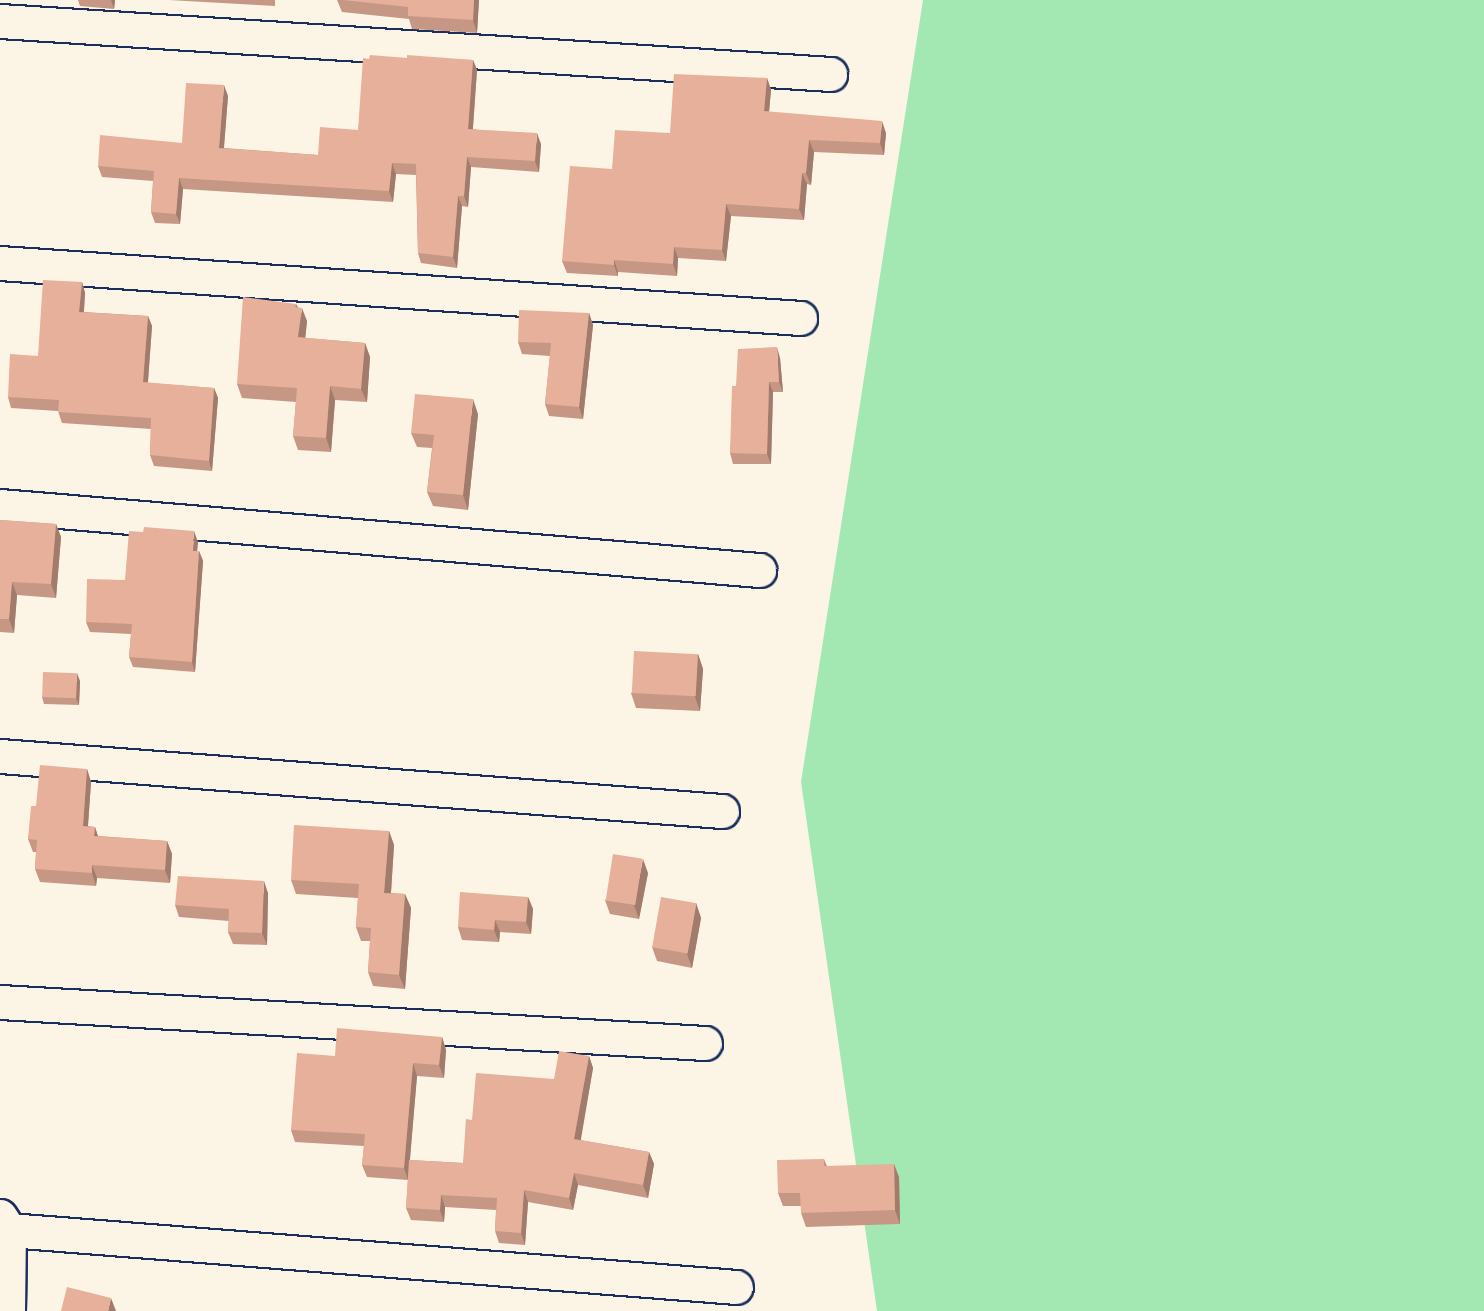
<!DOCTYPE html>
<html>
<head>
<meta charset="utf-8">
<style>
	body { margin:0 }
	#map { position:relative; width:1484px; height:1311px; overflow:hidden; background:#fcf5e5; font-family:Dekko,sans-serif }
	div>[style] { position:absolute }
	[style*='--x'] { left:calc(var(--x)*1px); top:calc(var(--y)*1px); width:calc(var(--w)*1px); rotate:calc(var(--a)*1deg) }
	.green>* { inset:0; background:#a3e8b3 }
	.roads { filter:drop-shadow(2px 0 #1b2f5e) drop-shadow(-2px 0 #1b2f5e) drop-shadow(0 2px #1b2f5e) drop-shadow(0 -2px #1b2f5e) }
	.minor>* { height:33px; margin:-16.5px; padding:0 16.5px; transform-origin:16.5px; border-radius:16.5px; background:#fcf5e5 }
	.wall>* { inset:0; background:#c69784 }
	.shaded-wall>* { inset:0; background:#a17b6c }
	.building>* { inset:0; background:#e6b09a; transform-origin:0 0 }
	span { translate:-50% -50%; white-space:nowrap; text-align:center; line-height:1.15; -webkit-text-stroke:6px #fcf5e5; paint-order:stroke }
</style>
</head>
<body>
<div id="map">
	<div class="green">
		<i style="clip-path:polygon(923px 0,1484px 0,1484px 1311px,877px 1311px,801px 782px)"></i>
	</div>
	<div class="roads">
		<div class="minor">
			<i style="--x:0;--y:21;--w:832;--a:3.65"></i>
			<i style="--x:0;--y:263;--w:802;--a:3.93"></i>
			<i style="--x:0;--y:506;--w:762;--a:4.82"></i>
			<i style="--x:0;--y:756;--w:724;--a:4.36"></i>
			<i style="--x:0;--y:1002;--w:706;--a:3.33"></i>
			<i style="--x:0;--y:1216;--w:17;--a:57"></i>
			<i style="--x:9;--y:1230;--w:81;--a:90.7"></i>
			<i style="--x:9;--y:1230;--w:729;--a:4.48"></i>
		</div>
	</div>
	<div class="wall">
		<i style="clip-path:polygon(78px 0,115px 0,114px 9px,80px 6px)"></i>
		<i style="clip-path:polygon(169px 0,275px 0,275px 6px)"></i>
		<i style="clip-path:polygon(337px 0,479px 0,477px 33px,412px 29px,409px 19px,342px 12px)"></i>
		<i style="clip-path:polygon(407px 58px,473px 60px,477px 70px,473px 129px,541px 144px,539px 172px,471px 167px,468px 207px,462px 206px,457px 268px,421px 263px,418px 253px,416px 175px,396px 174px,393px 202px,183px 189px,180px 224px,155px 223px,151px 212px,153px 181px,102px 177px,98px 166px,182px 143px,228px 96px,224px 148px,318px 155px,358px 130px,369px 59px)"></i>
		<i style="clip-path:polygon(767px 78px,771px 90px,769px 112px,886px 133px,884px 155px,814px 152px,811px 185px,807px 184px,804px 220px,731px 216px,726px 261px,678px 258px,677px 276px,618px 272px,618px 276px,567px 273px,562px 261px,612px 169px,670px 133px)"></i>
		<i style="clip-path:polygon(82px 282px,85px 293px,84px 312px,148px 316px,152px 326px,148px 383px,214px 388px,218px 398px,212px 471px,154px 466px,150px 455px,151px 429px,62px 423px,58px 411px,11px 408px,8px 397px,38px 356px)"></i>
		<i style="clip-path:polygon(296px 304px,307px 321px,305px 338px,365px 343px,370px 357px,367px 402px,335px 400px,331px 452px,298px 450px,293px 436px,296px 402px,242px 398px,237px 384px)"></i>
		<i style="clip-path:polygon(589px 313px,593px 325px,583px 419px,549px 416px,545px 404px,550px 356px,522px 354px,518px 342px)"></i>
		<i style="clip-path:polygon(780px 358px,783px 392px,773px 392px,771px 464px,733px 464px,730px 453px,736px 386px)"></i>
		<i style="clip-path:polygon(478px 414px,468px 510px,433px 506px,427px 492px,432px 448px,417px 447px,411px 433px)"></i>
		<i style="clip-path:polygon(0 520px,56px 524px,61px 537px,56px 598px,17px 595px,14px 633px,0 632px)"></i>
		<i style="clip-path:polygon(198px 542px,197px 551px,199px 551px,203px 561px,195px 672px,133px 667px,129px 657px,131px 634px,90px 632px,86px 622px,125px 580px)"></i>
		<i style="clip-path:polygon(698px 654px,703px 669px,700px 711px,636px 708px,631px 693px)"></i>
		<i style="clip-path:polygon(80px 681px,79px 705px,44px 704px,42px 697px)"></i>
		<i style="clip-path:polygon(87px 769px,91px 782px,88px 826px,95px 827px,98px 836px,167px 841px,172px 854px,170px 883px,97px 878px,96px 886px,40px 882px,35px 869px,36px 852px,33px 852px,28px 839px,36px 806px)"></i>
		<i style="clip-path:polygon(389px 831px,394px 845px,391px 893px,405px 894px,411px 908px,405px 989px,373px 986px,368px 972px,370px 941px,361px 941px,356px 927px,358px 898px,296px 894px,291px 880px)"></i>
		<i style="clip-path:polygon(648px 873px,639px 919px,610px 914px,605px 900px)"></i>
		<i style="clip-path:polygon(268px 893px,267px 945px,233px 944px,228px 932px,229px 921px,179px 917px,175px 905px)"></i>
		<i style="clip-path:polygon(528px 897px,533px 909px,531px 934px,500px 932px,499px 942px,462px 940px,458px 927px)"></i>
		<i style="clip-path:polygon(696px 903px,701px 918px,692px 968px,657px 961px,652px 947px)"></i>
		<i style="clip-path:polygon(442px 1037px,446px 1050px,444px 1078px,417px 1076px,410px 1160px,463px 1163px,472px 1120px,554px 1079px,589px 1056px,593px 1068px,580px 1140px,649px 1152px,654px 1164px,648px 1198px,578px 1185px,573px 1210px,528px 1202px,525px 1245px,499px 1243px,495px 1231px,496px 1210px,445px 1207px,444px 1222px,411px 1220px,406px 1208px,408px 1180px,367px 1177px,362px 1165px,364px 1146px,295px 1142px,291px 1130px,335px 1056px)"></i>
		<i style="clip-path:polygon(824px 1159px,827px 1166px,899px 1177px,900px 1224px,806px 1227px,801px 1213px,801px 1206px,783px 1206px,778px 1193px)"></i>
	</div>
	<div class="shaded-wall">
		<i style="clip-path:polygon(111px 0,115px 0,114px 9px)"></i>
		<i style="clip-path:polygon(474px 0,479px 0,477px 33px,473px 20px)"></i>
		<i style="clip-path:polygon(473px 60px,477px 70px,472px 139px,468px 129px)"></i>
		<i style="clip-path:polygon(767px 78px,771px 90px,768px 123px,764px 111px)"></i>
		<i style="clip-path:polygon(224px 85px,228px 96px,223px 158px,219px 148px)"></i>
		<i style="clip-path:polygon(882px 121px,886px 133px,884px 155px,880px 143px)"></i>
		<i style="clip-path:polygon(537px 133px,541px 144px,539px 172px,535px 161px)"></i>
		<i style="clip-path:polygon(809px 140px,814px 152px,811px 185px,806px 173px)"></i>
		<i style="clip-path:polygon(467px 157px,471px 167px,468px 207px,464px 196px)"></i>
		<i style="clip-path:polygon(392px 163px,396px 174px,393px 202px,389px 191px)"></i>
		<i style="clip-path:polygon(802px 173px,807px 184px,804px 220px,799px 209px)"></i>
		<i style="clip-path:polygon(179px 178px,183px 189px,180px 224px,176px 214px)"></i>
		<i style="clip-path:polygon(458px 196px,462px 206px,457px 268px,453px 257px)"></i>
		<i style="clip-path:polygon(726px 204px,731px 216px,726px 261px,722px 250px)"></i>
		<i style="clip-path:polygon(674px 247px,678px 258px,677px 276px,673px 264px)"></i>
		<i style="clip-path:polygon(614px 260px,618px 272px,618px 276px,614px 265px)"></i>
		<i style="clip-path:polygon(82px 282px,85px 293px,83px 322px,79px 312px)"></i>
		<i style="clip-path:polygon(296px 304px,301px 318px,302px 308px,307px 321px,304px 351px,298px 337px)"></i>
		<i style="clip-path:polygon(589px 313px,593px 325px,583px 419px,579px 407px)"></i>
		<i style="clip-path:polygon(148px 316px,152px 326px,147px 393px,143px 382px)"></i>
		<i style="clip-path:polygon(365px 343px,370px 357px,367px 402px,361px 389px)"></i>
		<i style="clip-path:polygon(777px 347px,780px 358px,783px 392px,779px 382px)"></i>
		<i style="clip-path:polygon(769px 382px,773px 392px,771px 464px,767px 454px)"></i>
		<i style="clip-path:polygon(330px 386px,335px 400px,331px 452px,326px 438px)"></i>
		<i style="clip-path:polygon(214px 388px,218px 398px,212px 471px,209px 461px)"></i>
		<i style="clip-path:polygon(473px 399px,478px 414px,468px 510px,463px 495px)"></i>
		<i style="clip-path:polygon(56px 524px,61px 537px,56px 598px,51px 584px)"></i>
		<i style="clip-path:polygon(194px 531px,198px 542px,196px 561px,193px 551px)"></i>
		<i style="clip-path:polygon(199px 551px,203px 561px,195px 672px,192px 662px)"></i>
		<i style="clip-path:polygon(12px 582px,17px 595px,14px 633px,9px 619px)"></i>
		<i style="clip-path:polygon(698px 654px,703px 669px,700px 711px,695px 697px)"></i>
		<i style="clip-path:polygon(77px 673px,80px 681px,79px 705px,76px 698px)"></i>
		<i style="clip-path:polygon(87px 769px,91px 782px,87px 839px,83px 826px)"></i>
		<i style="clip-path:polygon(95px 827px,99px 840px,94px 836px)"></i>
		<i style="clip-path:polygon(389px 831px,394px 845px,390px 907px,384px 893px)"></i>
		<i style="clip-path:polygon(167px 841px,172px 854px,170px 883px,165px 870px)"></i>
		<i style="clip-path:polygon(643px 859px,648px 873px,639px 919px,634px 905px)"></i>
		<i style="clip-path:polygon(92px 865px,97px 878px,96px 886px,92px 873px)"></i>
		<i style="clip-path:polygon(264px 881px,268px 893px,267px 945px,262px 933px)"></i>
		<i style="clip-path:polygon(405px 894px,411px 908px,405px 989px,399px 975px)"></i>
		<i style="clip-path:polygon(528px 897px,533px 909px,531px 934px,526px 922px)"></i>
		<i style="clip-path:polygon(696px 903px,701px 918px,692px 968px,687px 954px)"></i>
		<i style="clip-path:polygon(495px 920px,500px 932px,499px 942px,494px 930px)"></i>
		<i style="clip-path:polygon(442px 1037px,446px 1050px,444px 1078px,439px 1065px)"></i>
		<i style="clip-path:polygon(589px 1056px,593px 1068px,579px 1151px,574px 1139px)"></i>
		<i style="clip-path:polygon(413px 1063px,417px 1076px,408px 1180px,404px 1168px)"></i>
		<i style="clip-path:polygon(649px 1152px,654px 1164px,648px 1198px,643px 1185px)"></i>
		<i style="clip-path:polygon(894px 1164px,899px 1177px,900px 1224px,895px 1210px)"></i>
		<i style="clip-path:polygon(574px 1173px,578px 1185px,573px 1210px,569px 1198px)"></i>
		<i style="clip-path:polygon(524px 1190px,528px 1202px,525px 1245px,521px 1233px)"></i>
		<i style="clip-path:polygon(441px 1195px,445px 1207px,444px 1222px,440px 1210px)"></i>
		<i style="clip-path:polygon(111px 1298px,116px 1311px,108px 1311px)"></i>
	</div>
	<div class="building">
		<i style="clip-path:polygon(343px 0,474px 0,473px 20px,408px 16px,408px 7px)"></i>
		<i style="clip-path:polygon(370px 55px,407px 58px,407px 55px,473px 60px,468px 129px,537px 133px,535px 161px,467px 157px,464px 196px,458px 196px,453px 257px,418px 253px,416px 164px,392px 163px,389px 191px,179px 178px,176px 214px,151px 212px,154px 171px,98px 166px,100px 135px,182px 143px,186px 83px,224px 85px,219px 148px,318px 155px,320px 127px,358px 130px,363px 58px,369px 59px)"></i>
		<i style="clip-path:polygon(674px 74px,767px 78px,764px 111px,882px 121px,880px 143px,809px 140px,806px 173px,802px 173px,799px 209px,726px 204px,722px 250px,674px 247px,673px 264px,614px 260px,614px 265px,562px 261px,570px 166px,612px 169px,615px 130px,670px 133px)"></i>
		<i style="clip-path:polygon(43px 280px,82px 282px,79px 312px,148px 316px,143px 382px,214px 388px,209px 461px,150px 455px,151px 418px,58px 412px,59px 400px,8px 397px,10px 354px,38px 356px)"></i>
		<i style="clip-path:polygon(243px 297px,296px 304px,295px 307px,302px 308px,298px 337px,365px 343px,361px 389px,330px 386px,326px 438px,293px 436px,297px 388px,237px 384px)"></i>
		<i style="clip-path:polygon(519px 310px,589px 313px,579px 407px,545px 404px,551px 343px,518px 342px)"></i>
		<i style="clip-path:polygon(777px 347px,779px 382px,769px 382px,767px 454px,730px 453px,732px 386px,736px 386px,738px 349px)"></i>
		<i style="clip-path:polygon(415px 394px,473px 399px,463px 495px,427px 492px,434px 435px,411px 433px)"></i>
		<i style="clip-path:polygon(0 520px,56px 524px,51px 584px,12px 582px,9px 619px,0 619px)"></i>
		<i style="clip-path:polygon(144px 527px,194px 531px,193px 551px,199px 551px,192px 662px,129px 657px,132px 624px,86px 622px,87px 579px,125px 580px,129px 531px,143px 532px)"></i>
		<i style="left:634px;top:651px;width:64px;height:42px;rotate:3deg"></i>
		<i style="left:43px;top:672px;width:34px;height:25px;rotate:2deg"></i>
		<i style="clip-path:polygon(40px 765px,87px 769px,83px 826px,95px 827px,94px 836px,167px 841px,165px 870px,92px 865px,92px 873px,35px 869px,37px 840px,28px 839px,31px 806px,36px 806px)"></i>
		<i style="clip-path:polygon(294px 825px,389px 831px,384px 893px,405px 894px,399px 975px,368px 972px,371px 928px,356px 927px,359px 884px,291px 880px)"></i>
		<i style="left:613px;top:854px;width:30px;height:47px;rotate:9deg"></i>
		<i style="clip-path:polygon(178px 876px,264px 881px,262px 933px,228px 932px,229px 909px,175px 905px)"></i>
		<i style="clip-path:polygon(460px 892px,528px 897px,526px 922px,495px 920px,494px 930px,458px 927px)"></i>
		<i style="left:661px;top:897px;width:36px;height:51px;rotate:10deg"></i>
		<i style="clip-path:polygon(337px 1028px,442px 1037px,439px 1065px,413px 1063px,404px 1168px,362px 1165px,365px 1134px,291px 1130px,297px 1053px,335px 1056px)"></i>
		<i style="clip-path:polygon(559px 1051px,589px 1056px,574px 1139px,649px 1152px,643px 1185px,574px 1173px,569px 1198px,524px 1190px,521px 1233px,495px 1231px,497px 1198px,441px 1195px,440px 1210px,406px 1208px,409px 1160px,463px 1163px,466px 1119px,472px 1120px,476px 1073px,554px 1079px)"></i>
		<i style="clip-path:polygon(824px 1159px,824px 1166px,894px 1164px,895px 1210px,801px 1213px,800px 1193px,778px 1193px,777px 1160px)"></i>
		<i style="clip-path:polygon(67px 1287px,111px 1298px,108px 1311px,61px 1311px)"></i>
	</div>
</div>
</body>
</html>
